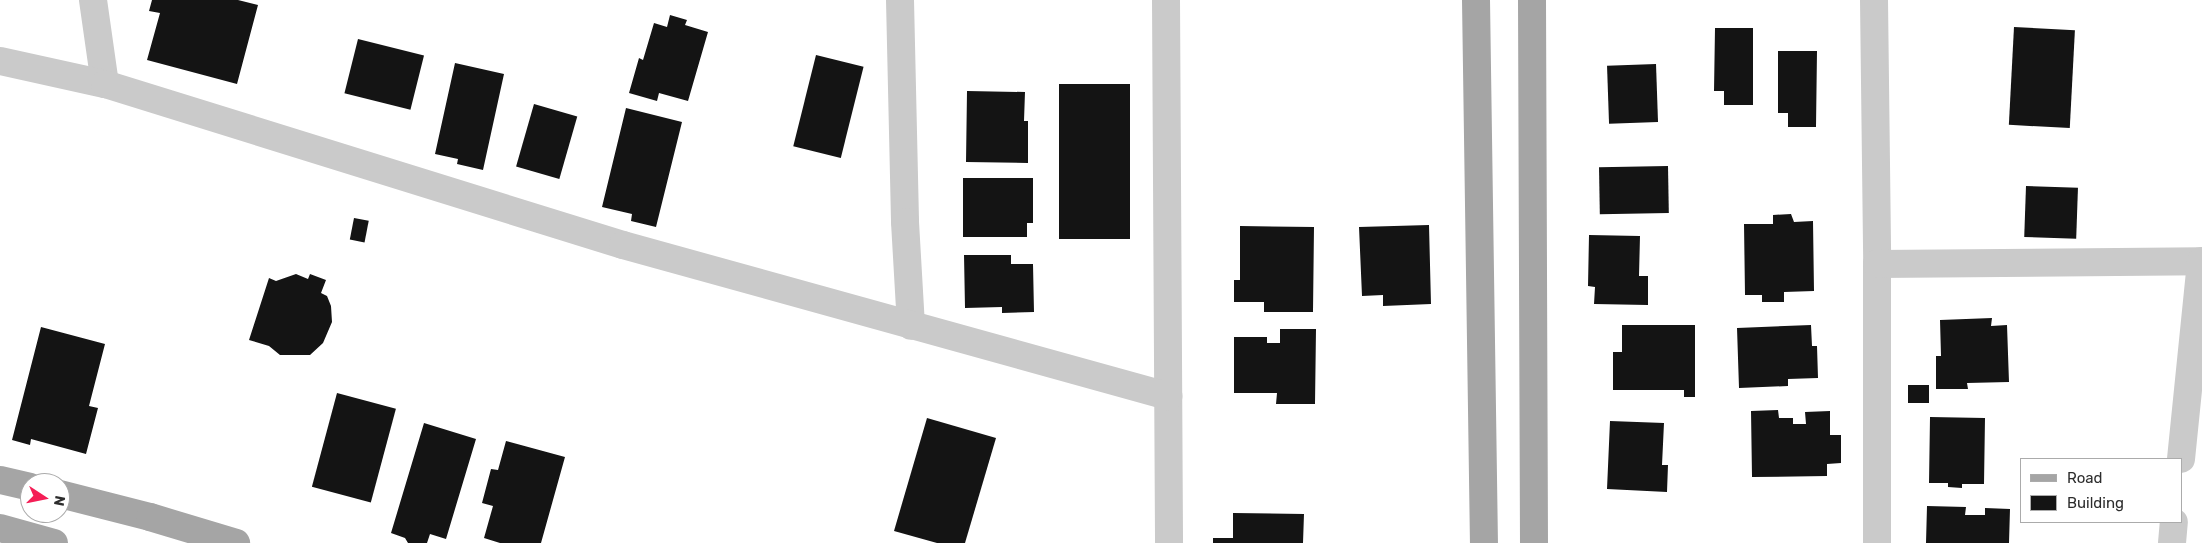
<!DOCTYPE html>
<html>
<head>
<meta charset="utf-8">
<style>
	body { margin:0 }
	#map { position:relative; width:2202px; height:543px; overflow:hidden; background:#fff; font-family:Rubik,sans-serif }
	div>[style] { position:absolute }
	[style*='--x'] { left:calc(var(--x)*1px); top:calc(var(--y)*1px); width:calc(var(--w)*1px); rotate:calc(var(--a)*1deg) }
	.building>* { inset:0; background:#141414; transform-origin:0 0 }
	.minor>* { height:28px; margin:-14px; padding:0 14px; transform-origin:14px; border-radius:14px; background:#cacaca }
	.major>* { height:28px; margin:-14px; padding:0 14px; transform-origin:14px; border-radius:14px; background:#a5a5a5 }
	span { translate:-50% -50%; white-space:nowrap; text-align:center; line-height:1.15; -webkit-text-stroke:5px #fff; paint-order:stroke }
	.legend { position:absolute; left:2020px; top:458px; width:162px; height:65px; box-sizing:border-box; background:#fff; border:1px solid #ababab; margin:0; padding:6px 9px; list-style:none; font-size:15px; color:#2d2d2d }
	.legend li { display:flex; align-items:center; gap:10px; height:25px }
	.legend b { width:25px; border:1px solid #ababab }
	.north { position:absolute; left:20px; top:473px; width:50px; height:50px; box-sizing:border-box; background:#fff; border:1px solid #ababab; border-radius:50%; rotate:101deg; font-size:14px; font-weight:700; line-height:20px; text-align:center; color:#2d2d2d }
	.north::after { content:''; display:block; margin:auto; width:18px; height:22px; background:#f41e56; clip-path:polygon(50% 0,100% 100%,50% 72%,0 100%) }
</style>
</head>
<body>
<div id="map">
	<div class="building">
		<i style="clip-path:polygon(152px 0,238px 0,258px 5px,237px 84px,147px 60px,160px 13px,149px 11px)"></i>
		<i style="clip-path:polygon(670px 15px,687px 20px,685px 25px,708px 32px,688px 101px,659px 93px,657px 101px,629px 93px,639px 58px,643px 60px,654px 23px,667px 27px)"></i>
		<i style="left:2014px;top:27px;width:61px;height:98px;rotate:3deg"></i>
		<i style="clip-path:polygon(1715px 28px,1753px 28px,1753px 105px,1724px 105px,1724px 91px,1714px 91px)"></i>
		<i style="left:358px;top:39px;width:68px;height:56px;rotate:14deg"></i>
		<i style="clip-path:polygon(1778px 51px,1817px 51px,1816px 127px,1788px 127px,1788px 113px,1778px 113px)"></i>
		<i style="left:816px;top:55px;width:49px;height:94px;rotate:14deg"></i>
		<i style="clip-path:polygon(455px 63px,504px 74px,483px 170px,457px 164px,458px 159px,435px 154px)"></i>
		<i style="left:1656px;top:64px;width:58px;height:49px;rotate:88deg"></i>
		<i style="left:1130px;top:84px;width:155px;height:71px;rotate:90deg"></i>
		<i style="clip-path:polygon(967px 91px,1025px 92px,1024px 121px,1028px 121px,1028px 163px,966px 162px)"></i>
		<i style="left:534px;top:104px;width:45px;height:65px;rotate:16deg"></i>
		<i style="clip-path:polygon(626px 108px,682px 122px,656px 227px,631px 221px,632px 214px,602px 207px)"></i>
		<i style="left:1668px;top:166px;width:47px;height:69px;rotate:89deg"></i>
		<i style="clip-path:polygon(963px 178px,1033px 178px,1033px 223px,1027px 223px,1027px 237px,963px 237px)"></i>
		<i style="left:2026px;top:186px;width:52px;height:51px;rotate:2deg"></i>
		<i style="clip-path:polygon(1791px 214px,1794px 222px,1813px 221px,1814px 291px,1784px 292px,1784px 302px,1762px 302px,1762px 295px,1745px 295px,1744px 224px,1773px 224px,1773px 215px)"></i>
		<i style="left:354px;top:218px;width:15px;height:22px;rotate:11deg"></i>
		<i style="clip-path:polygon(1429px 225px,1431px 304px,1383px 306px,1383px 295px,1362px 296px,1359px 227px)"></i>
		<i style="clip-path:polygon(1240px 226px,1314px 227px,1313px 312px,1264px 312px,1264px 302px,1234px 302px,1234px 280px,1240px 280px)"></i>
		<i style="clip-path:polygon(1589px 235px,1640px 236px,1639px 276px,1648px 276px,1648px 305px,1594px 304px,1595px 287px,1588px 286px)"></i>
		<i style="clip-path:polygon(964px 255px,1011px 255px,1011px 264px,1033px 264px,1034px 312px,1002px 313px,1002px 307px,965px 308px)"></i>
		<i style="clip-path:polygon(296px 274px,308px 279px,310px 274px,326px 280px,321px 293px,327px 296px,331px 306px,332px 322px,323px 343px,310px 355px,280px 355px,269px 346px,249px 340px,269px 278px,276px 281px)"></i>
		<i style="clip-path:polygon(1992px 318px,1991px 326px,2007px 325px,2009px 382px,1967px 383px,1968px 389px,1936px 389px,1936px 356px,1941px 356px,1940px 320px)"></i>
		<i style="clip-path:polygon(1622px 325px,1695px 325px,1695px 397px,1684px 397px,1684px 390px,1613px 390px,1613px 352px,1622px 352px)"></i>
		<i style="clip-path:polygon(1811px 325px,1812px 346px,1817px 346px,1818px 378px,1788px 379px,1788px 386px,1739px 388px,1737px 328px)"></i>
		<i style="clip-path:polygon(41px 327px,105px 344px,89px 406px,98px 408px,86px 454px,31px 439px,30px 445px,12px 440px)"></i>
		<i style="clip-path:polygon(1280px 329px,1316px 329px,1315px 404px,1276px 404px,1277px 393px,1234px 393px,1234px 337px,1267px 337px,1267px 343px,1280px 343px)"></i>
		<i style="left:1908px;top:385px;width:21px;height:18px"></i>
		<i style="left:337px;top:393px;width:61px;height:97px;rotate:15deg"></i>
		<i style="clip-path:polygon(1778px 410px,1779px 418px,1793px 418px,1793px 424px,1806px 424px,1805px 412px,1830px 411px,1830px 435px,1841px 435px,1841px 463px,1827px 464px,1827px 476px,1752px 477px,1751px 411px)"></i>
		<i style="clip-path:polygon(1930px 417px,1985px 418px,1984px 484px,1962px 484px,1962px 488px,1948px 487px,1948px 483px,1929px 483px)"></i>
		<i style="clip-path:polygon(927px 418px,996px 438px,965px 543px,937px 543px,894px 531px)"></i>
		<i style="clip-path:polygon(1610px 421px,1664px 423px,1662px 465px,1668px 465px,1667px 492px,1607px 489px)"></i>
		<i style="clip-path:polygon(424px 423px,476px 439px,446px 539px,430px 534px,427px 543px,408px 543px,405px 538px,391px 533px)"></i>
		<i style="clip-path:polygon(506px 441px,565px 457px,541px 543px,500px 543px,484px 538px,493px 506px,482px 503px,491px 469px,498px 470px)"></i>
		<i style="clip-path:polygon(1927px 506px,1966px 507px,1965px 515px,1985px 515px,1985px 508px,2010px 509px,2009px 543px,1926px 543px)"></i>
		<i style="clip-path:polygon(1233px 513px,1304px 514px,1303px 543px,1213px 543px,1213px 538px,1233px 538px)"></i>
	</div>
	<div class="minor">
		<i style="--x:93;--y:0;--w:85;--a:81.9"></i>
		<i style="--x:900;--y:0;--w:222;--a:88.7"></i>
		<i style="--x:905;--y:222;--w:104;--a:86.7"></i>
		<i style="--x:1166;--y:0;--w:543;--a:89.68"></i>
		<i style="--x:1874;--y:0;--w:264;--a:89.3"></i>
		<i style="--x:1877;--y:264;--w:279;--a:90"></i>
		<i style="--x:0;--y:61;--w:107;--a:12.4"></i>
		<i style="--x:105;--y:84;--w:542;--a:17.27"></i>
		<i style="--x:623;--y:245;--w:566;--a:15.49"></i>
		<i style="--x:1877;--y:264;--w:325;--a:-0.5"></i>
		<i style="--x:2181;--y:459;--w:199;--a:-84.2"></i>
		<i style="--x:2172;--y:543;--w:21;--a:-85"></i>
	</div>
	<div class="major">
		<i style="--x:1476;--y:0;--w:543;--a:89.16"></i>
		<i style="--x:1532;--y:0;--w:543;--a:89.79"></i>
		<i style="--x:0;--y:480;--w:31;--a:13"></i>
		<i style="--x:60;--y:494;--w:93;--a:14.3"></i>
		<i style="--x:150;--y:517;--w:90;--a:16.8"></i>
		<i style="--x:0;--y:528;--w:56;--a:15.5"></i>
	</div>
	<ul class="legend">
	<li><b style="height:6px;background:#a5a5a5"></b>Road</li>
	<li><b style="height:14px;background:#141414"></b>Building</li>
	</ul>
	<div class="north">N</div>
</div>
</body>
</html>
